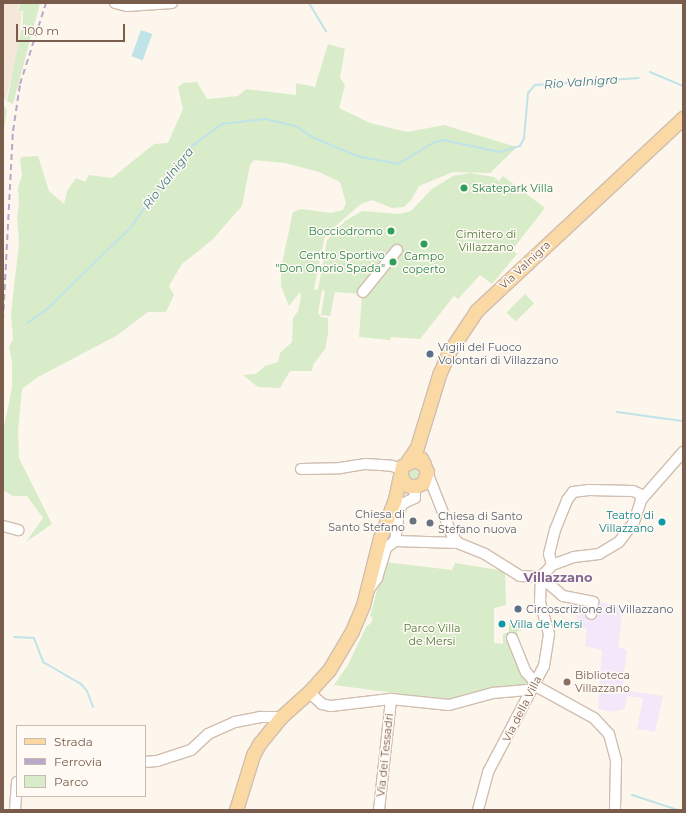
<!DOCTYPE html>
<html>
<head>
<meta charset="utf-8">
<style>
	body { margin:0 }
	#map { position:relative; width:686px; height:813px; overflow:hidden; background:#fdf6ec; font-family:Montserrat,sans-serif }
	div>[style] { position:absolute }
	[style*='--x'] { left:calc(var(--x)*1px); top:calc(var(--y)*1px); width:calc(var(--w)*1px); rotate:calc(var(--a)*1deg) }
	.residential>* { inset:0; background:#f5e8da }
	.education>* { inset:0; background:#f3e8fa }
	.green>* { inset:0; background:#d8ecc9; transform-origin:0 0 }
	.water>* { inset:0; background:#bfe3e8; transform-origin:0 0 }
	.stream>* { height:2px; margin:-1px; padding:0 1px; transform-origin:1px; border-radius:1px; background:#bfe3e8 }
	.roads { filter:drop-shadow(1px 0 #d1beb0) drop-shadow(-1px 0 #d1beb0) drop-shadow(0 1px #d1beb0) drop-shadow(0 -1px #d1beb0) }
	.minor>* { height:10px; margin:-5px; padding:0 5px; transform-origin:5px; border-radius:5px; background:#fff }
	.major>* { height:13px; margin:-6.5px; padding:0 6.5px; transform-origin:6.5px; border-radius:6.5px; background:#fbd9a5 }
	.rail>* { height:2px; margin-top:-1px; transform-origin:0; background:repeating-linear-gradient(90deg,#b9a8c9 0 6px,transparent 0 10px) }
	.dots>* { width:11px; height:11px; translate:-50% -50%; box-sizing:border-box; border:2px solid #fffaf3; border-radius:50% }
	span { translate:-50% -50%; white-space:nowrap; text-align:center; line-height:1.15; -webkit-text-stroke:3px #fffaf3; paint-order:stroke }
	.leisure-label { font-size:11px; color:#27864d }
	.left { translate:0 -50%; text-align:left }
	.right { translate:-100% -50%; text-align:right }
	.park-label { font-size:11px; color:#537a41 }
	.street-label { font-size:11px; color:#7a5c4d }
	.service-label { font-size:11px; color:#4e5e75 }
	.worship-label { font-size:11px; color:#5b616d }
	.culture-label { font-size:11px; color:#0d838f }
	.education-label { font-size:11px; color:#785e54 }
	.water-label { font-size:12px; color:#437c86; font-style:italic }
	.quarter-label { font-size:13px; color:#846695; font-weight:700 }
	.frame { position:absolute; inset:0; border:4px solid #7a5c4d; pointer-events:none }
	.legend { position:absolute; left:16px; top:725px; width:130px; height:72px; box-sizing:border-box; background:#fffaf3; border:1px solid #cabbb1; margin:0; padding:5px 7px; list-style:none; font-size:12px; color:#7a5c4d }
	.legend li { display:flex; align-items:center; gap:8px; height:20px }
	.legend b { width:20px; border:1px solid #cabbb1 }
	.scale { position:absolute; left:16px; top:24px; width:109px; height:18px; box-sizing:border-box; border:2px solid #7a5c4d; border-top:0; padding-left:5px; font-size:12px; line-height:14px; white-space:nowrap; color:#7a5c4d; -webkit-text-stroke:3px #fffaf3; paint-order:stroke }
</style>
</head>
<body>
<div id="map">
	<div class="residential">
		<i style="clip-path:polygon(3px 3px,20px 3px,17px 11px,22px 12px,17px 55px,6px 100px,3px 100px)"></i>
	</div>
	<div class="education">
		<i style="clip-path:polygon(579px 598px,623px 607px,618px 647px,627px 650px,622px 690px,663px 696px,655px 732px,637px 729px,643px 698px,627px 696px,625px 709px,611px 712px,598px 709px,602px 650px,585px 646px,587px 629px,576px 626px)"></i>
	</div>
	<div class="green">
		<i style="clip-path:polygon(21px 3px,40px 3px,13px 104px,7px 101px,23px 20px,23px 11px,18px 11px)"></i>
		<i style="clip-path:polygon(328px 44px,345px 49px,340px 78px,345px 85px,339px 108px,370px 123px,407px 132px,444px 125px,517px 147px,490px 173px,453px 172px,419px 186px,411px 200px,404px 207px,392px 208px,372px 200px,361px 204px,325px 235px,314px 289px,318px 290px,327px 240px,345px 221px,362px 211px,399px 214px,411px 211px,432px 189px,453px 176px,470px 173px,494px 177px,499px 181px,503px 176px,545px 208px,512px 250px,517px 254px,492px 284px,480px 275px,458px 299px,454px 296px,420px 339px,391px 337px,390px 340px,359px 337px,362px 294px,335px 292px,330px 316px,321px 315px,325px 291px,322px 290px,318px 313px,321px 317px,328px 318px,328px 334px,325px 349px,313px 365px,312px 371px,290px 371px,280px 388px,258px 387px,243px 375px,256px 374px,265px 366px,278px 362px,280px 353px,292px 342px,293px 318px,298px 311px,301px 297px,300px 292px,289px 306px,281px 286px,281px 268px,293px 212px,301px 209px,331px 213px,343px 210px,346px 203px,340px 182px,319px 172px,285px 163px,254px 160px,250px 165px,242px 206px,212px 240px,182px 264px,169px 286px,174px 295px,166px 312px,148px 312px,116px 336px,38px 377px,22px 389px,18px 432px,19px 458px,52px 524px,26px 542px,43px 518px,27px 496px,13px 496px,3px 490px,3px 432px,12px 388px,12px 362px,9px 347px,13px 339px,11px 314px,19px 243px,17px 216px,19px 205px,18px 188px,22px 175px,20px 159px,22px 157px,38px 156px,49px 191px,64px 204px,67px 191px,76px 178px,85px 182px,89px 175px,112px 178px,154px 144px,168px 143px,183px 109px,178px 87px,183px 83px,197px 82px,207px 99px,238px 96px,246px 89px,296px 95px,296px 83px,315px 87px)"></i>
		<i style="clip-path:polygon(3px 105px,7px 110px,4px 128px,3px 176px)"></i>
		<i style="left:525px;top:294px;width:13px;height:26px;rotate:45deg"></i>
		<i style="clip-path:polygon(410px 465px,421px 468px,419px 480px,408px 479px,406px 470px)"></i>
		<i style="clip-path:polygon(385px 562px,452px 570px,455px 563px,505px 571px,506px 605px,494px 608px,494px 643px,503px 644px,503px 634px,509px 632px,509px 623px,520px 623px,521px 631px,517px 631px,528px 682px,527px 685px,469px 698px,441px 699px,334px 685px,348px 665px,366px 627px,371px 623px,373px 618px,370px 616px)"></i>
	</div>
	<div class="water">
		<i style="left:141px;top:30px;width:12px;height:28px;rotate:20deg"></i>
	</div>
	<div class="stream">
		<i style="--x:309;--y:3;--w:33;--a:59"></i>
		<i style="--x:650;--y:72;--w:36;--a:23"></i>
		<i style="--x:27;--y:323;--w:23;--a:-34"></i>
		<i style="--x:46;--y:310;--w:117;--a:-44.3"></i>
		<i style="--x:130;--y:228;--w:98;--a:-53.7"></i>
		<i style="--x:188;--y:149;--w:42;--a:-36.3"></i>
		<i style="--x:222;--y:124;--w:43;--a:-6.6"></i>
		<i style="--x:265;--y:119;--w:32;--a:13"></i>
		<i style="--x:296;--y:126;--w:22;--a:34"></i>
		<i style="--x:314;--y:138;--w:50;--a:22.4"></i>
		<i style="--x:360;--y:157;--w:39;--a:10"></i>
		<i style="--x:398;--y:164;--w:41;--a:-31"></i>
		<i style="--x:433;--y:143;--w:10;--a:-17"></i>
		<i style="--x:443;--y:140;--w:58;--a:11.9"></i>
		<i style="--x:500;--y:152;--w:21;--a:-17"></i>
		<i style="--x:520;--y:146;--w:9;--a:-63"></i>
		<i style="--x:524;--y:138;--w:45;--a:-84.9"></i>
		<i style="--x:528;--y:93;--w:11;--a:-49"></i>
		<i style="--x:535;--y:85;--w:104;--a:-3.9"></i>
		<i style="--x:617;--y:412;--w:66;--a:7.9"></i>
		<i style="--x:14;--y:637;--w:20;--a:3"></i>
		<i style="--x:34;--y:638;--w:26;--a:69"></i>
		<i style="--x:43;--y:662;--w:44;--a:30.1"></i>
		<i style="--x:81;--y:684;--w:9;--a:49"></i>
		<i style="--x:87;--y:691;--w:17;--a:69"></i>
		<i style="--x:248;--y:715;--w:13;--a:-18"></i>
		<i style="--x:632;--y:795;--w:48;--a:18.1"></i>
	</div>
	<div class="roads">
		<div class="minor">
			<i style="--x:115;--y:3;--w:12;--a:14"></i>
			<i style="--x:127;--y:6;--w:45;--a:-3.8"></i>
			<i style="--x:363;--y:292;--w:54;--a:-51"></i>
			<i style="--x:301;--y:469;--w:39;--a:-1"></i>
			<i style="--x:340;--y:468;--w:26;--a:-9"></i>
			<i style="--x:366;--y:464;--w:26;--a:4"></i>
			<i style="--x:392;--y:466;--w:9;--a:18"></i>
			<i style="--x:427;--y:472;--w:68;--a:68.4"></i>
			<i style="--x:452;--y:535;--w:10;--a:53"></i>
			<i style="--x:458;--y:543;--w:29;--a:22"></i>
			<i style="--x:485;--y:554;--w:41;--a:32.2"></i>
			<i style="--x:520;--y:576;--w:21;--a:3"></i>
			<i style="--x:3;--y:526;--w:16;--a:15"></i>
			<i style="--x:395;--y:541;--w:29;--a:-82"></i>
			<i style="--x:399;--y:512;--w:9;--a:-69"></i>
			<i style="--x:402;--y:504;--w:14;--a:-25"></i>
			<i style="--x:415;--y:498;--w:12;--a:-95"></i>
			<i style="--x:552;--y:565;--w:11;--a:-105"></i>
			<i style="--x:549;--y:554;--w:25;--a:-76"></i>
			<i style="--x:555;--y:530;--w:32;--a:-68"></i>
			<i style="--x:567;--y:500;--w:10;--a:-53"></i>
			<i style="--x:573;--y:492;--w:16;--a:-7"></i>
			<i style="--x:589;--y:490;--w:44;--a:1.3"></i>
			<i style="--x:633;--y:491;--w:12;--a:24"></i>
			<i style="--x:541;--y:577;--w:29;--a:41"></i>
			<i style="--x:563;--y:596;--w:31;--a:11"></i>
			<i style="--x:593;--y:602;--w:12;--a:99"></i>
			<i style="--x:368;--y:591;--w:16;--a:-55"></i>
			<i style="--x:377;--y:578;--w:31;--a:-73"></i>
			<i style="--x:386;--y:548;--w:11;--a:-38"></i>
			<i style="--x:395;--y:541;--w:63;--a:1.8"></i>
			<i style="--x:512;--y:638;--w:37;--a:68"></i>
			<i style="--x:526;--y:672;--w:9;--a:49"></i>
			<i style="--x:534;--y:685;--w:68;--a:28.8"></i>
			<i style="--x:594;--y:718;--w:22;--a:47"></i>
			<i style="--x:609;--y:734;--w:28;--a:75"></i>
			<i style="--x:616;--y:761;--w:49;--a:91.2"></i>
			<i style="--x:309;--y:692;--w:18;--a:43"></i>
			<i style="--x:322;--y:704;--w:9;--a:13"></i>
			<i style="--x:331;--y:706;--w:60;--a:-6.7"></i>
			<i style="--x:391;--y:699;--w:58;--a:5.9"></i>
			<i style="--x:449;--y:705;--w:46;--a:-15.3"></i>
			<i style="--x:493;--y:693;--w:37;--a:-5"></i>
			<i style="--x:145;--y:762;--w:12;--a:-5"></i>
			<i style="--x:157;--y:761;--w:36;--a:-18"></i>
			<i style="--x:191;--y:750;--w:23;--a:-43"></i>
			<i style="--x:208;--y:734;--w:30;--a:-24"></i>
			<i style="--x:235;--y:722;--w:25;--a:-11"></i>
			<i style="--x:260;--y:717;--w:21;--a:0"></i>
			<i style="--x:15;--y:810;--w:28;--a:-86"></i>
			<i style="--x:379;--y:810;--w:112;--a:-83.8"></i>
			<i style="--x:478;--y:810;--w:39;--a:-75"></i>
			<i style="--x:488;--y:772;--w:120;--a:-62.2"></i>
			<i style="--x:544;--y:666;--w:32;--a:-81"></i>
			<i style="--x:549;--y:634;--w:32;--a:-106"></i>
			<i style="--x:540;--y:603;--w:26;--a:-88"></i>
			<i style="--x:541;--y:577;--w:16;--a:-47"></i>
			<i style="--x:552;--y:565;--w:23;--a:-20"></i>
			<i style="--x:574;--y:557;--w:25;--a:-7"></i>
			<i style="--x:599;--y:554;--w:23;--a:-31"></i>
			<i style="--x:619;--y:542;--w:25;--a:-53"></i>
			<i style="--x:634;--y:522;--w:23;--a:-72"></i>
			<i style="--x:641;--y:500;--w:64;--a:-48.8"></i>
		</div>
		<div class="major">
			<i style="--x:407;--y:462;--w:18;--a:-56"></i>
			<i style="--x:417;--y:447;--w:75;--a:-73"></i>
			<i style="--x:439;--y:375;--w:25;--a:-67"></i>
			<i style="--x:449;--y:352;--w:50;--a:-56.3"></i>
			<i style="--x:477;--y:310;--w:282;--a:-43"></i>
			<i style="--x:401;--y:474;--w:7;--a:74"></i>
			<i style="--x:403;--y:481;--w:8;--a:40"></i>
			<i style="--x:409;--y:486;--w:7;--a:0"></i>
			<i style="--x:416;--y:486;--w:8;--a:-23"></i>
			<i style="--x:423;--y:483;--w:12;--a:-70"></i>
			<i style="--x:427;--y:472;--w:15;--a:-113"></i>
			<i style="--x:236;--y:810;--w:58;--a:-72.8"></i>
			<i style="--x:253;--y:755;--w:13;--a:-61"></i>
			<i style="--x:259;--y:744;--w:35;--a:-51"></i>
			<i style="--x:281;--y:717;--w:38;--a:-42"></i>
			<i style="--x:309;--y:692;--w:30;--a:-48"></i>
			<i style="--x:329;--y:670;--w:45;--a:-59.5"></i>
			<i style="--x:352;--y:631;--w:28;--a:-67"></i>
			<i style="--x:363;--y:605;--w:69;--a:-75.8"></i>
			<i style="--x:380;--y:538;--w:42;--a:-69"></i>
			<i style="--x:395;--y:499;--w:34;--a:-78"></i>
			<i style="--x:402;--y:466;--w:13;--a:-27"></i>
			<i style="--x:414;--y:460;--w:11;--a:22"></i>
		</div>
	</div>
	<div class="rail">
		<i style="--x:3;--y:320;--w:189;--a:-87"></i>
		<i style="--x:13;--y:131;--w:48;--a:-81.5"></i>
		<i style="--x:20;--y:84;--w:85;--a:-72.2"></i>
	</div>
	<div class="dots">
		<i style="left:464px;top:188px;background:#2e9e5b"></i>
		<i style="left:391px;top:231px;background:#2e9e5b"></i>
		<i style="left:424px;top:244px;background:#2e9e5b"></i>
		<i style="left:393px;top:262px;background:#2e9e5b"></i>
		<i style="left:430px;top:354px;background:#5c6f8a"></i>
		<i style="left:413px;top:521px;background:#6b7280"></i>
		<i style="left:662px;top:522px;background:#0f9aa8"></i>
		<i style="left:430px;top:523px;background:#6b7280"></i>
		<i style="left:518px;top:609px;background:#5c6f8a"></i>
		<i style="left:502px;top:624px;background:#0f9aa8"></i>
		<i style="left:567px;top:682px;background:#8d6e63"></i>
	</div>
	<div class="leisure-label">
		<span class="left" style="left:472px;top:188px">Skatepark Villa</span>
		<span class="right" style="left:383px;top:231px">Bocciodromo</span>
		<span class="right" style="left:385px;top:262px">Centro Sportivo<br>"Don Onorio Spada"</span>
		<span style="left:424px;top:263px">Campo<br>coperto</span>
	</div>
	<div class="park-label">
		<span style="left:486px;top:241px">Cimitero di<br>Villazzano</span>
		<span style="left:432px;top:635px">Parco Villa<br>de Mersi</span>
	</div>
	<div class="street-label">
		<span style="left:525px;top:265px;rotate:-43deg">Via Valnigra</span>
		<span style="left:522px;top:709px;rotate:-63deg">Via della Villa</span>
		<span style="left:385px;top:755px;rotate:-84deg">Via dei Tessadri</span>
	</div>
	<div class="service-label">
		<span class="left" style="left:438px;top:354px">Vigili del Fuoco<br>Volontari di Villazzano</span>
		<span class="left" style="left:526px;top:609px">Circoscrizione di Villazzano</span>
	</div>
	<div class="worship-label">
		<span class="right" style="left:405px;top:521px">Chiesa di<br>Santo Stefano</span>
		<span class="left" style="left:438px;top:523px">Chiesa di Santo<br>Stefano nuova</span>
	</div>
	<div class="culture-label">
		<span class="right" style="left:654px;top:522px">Teatro di<br>Villazzano</span>
		<span class="left" style="left:510px;top:624px">Villa de Mersi</span>
	</div>
	<div class="education-label">
		<span class="left" style="left:575px;top:682px">Biblioteca<br>Villazzano</span>
	</div>
	<div class="water-label">
		<span style="left:581px;top:82px;rotate:-4deg">Rio Valnigra</span>
		<span style="left:168px;top:178px;rotate:-52deg">Rio Valnigra</span>
	</div>
	<div class="quarter-label">
		<span style="left:558px;top:577px">Villazzano</span>
	</div>
	<div class="frame"></div>
	<ul class="legend">
	<li><b style="height:5px;background:#fbd9a5"></b>Strada</li>
	<li><b style="height:5px;background:#b9a8c9"></b>Ferrovia</li>
	<li><b style="height:11px;background:#d8ecc9"></b>Parco</li>
	</ul>
	<div class="scale">100 m</div>
</div>
</body>
</html>
